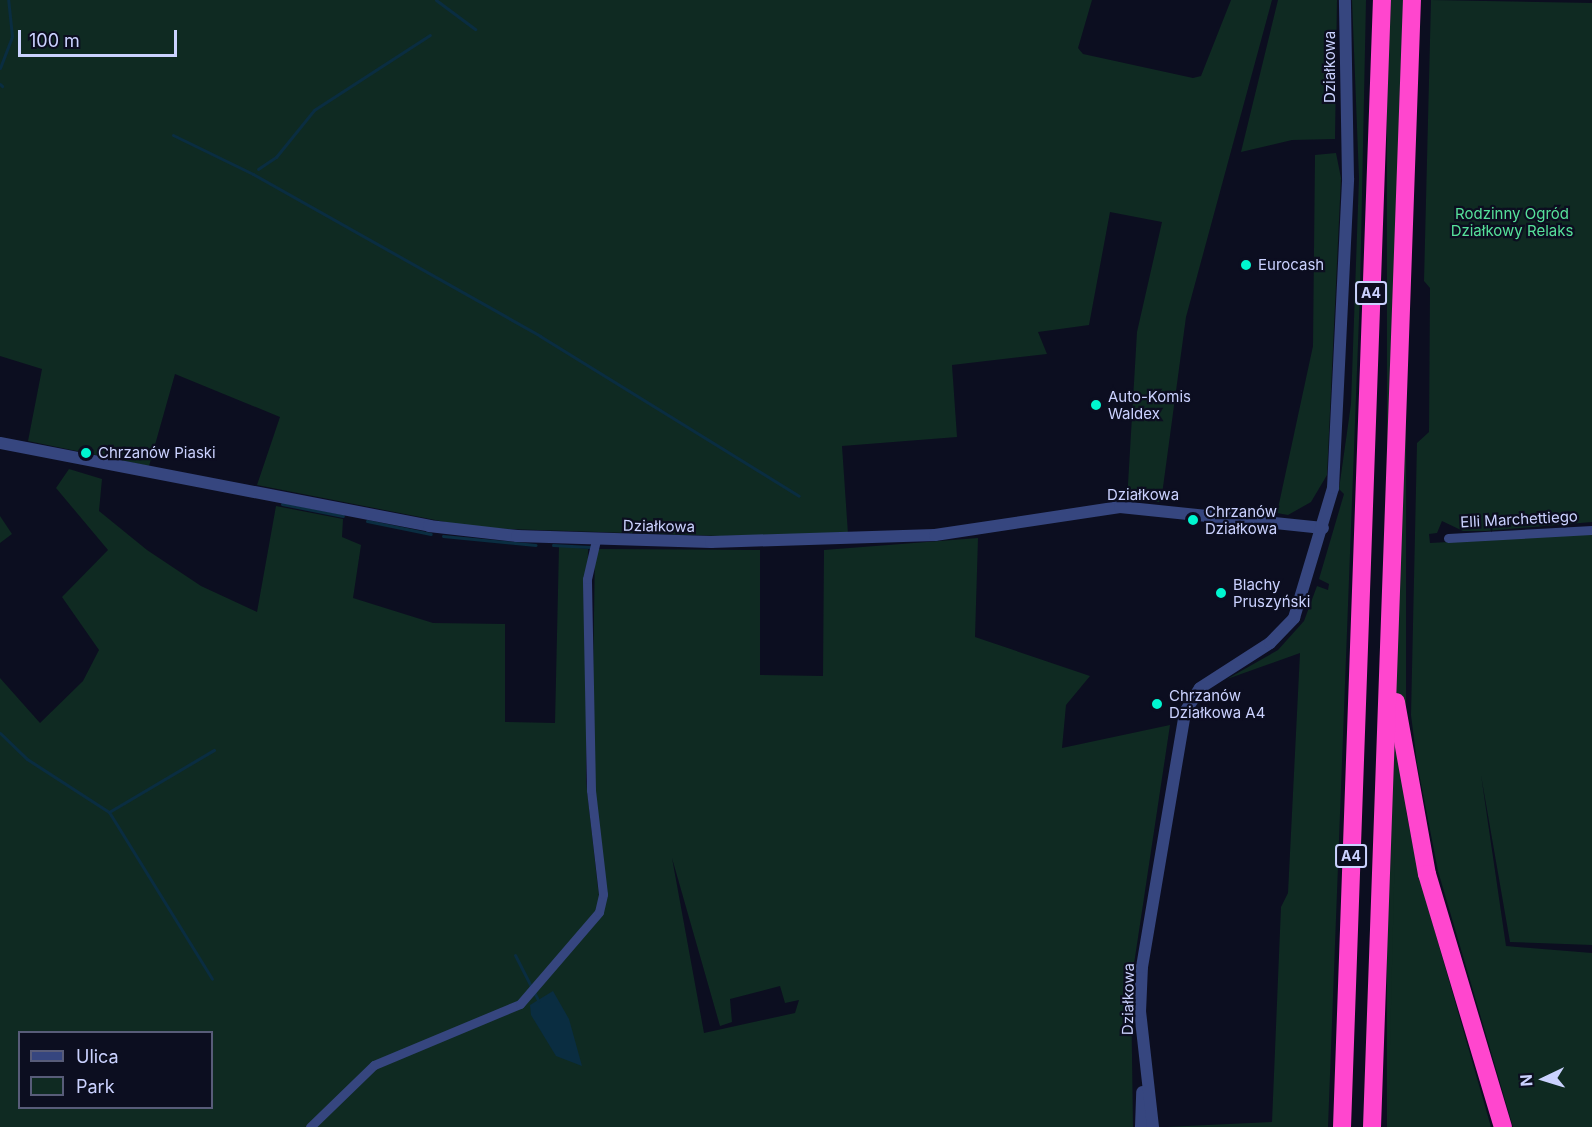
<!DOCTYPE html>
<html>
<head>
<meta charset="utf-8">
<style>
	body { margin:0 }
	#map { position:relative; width:1592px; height:1127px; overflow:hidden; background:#0c0e20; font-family:Inter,sans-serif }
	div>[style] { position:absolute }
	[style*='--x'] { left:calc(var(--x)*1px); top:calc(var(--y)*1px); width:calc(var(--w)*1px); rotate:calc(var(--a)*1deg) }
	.green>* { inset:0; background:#0f2a22; transform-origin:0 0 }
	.water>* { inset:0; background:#0a2d41 }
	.stream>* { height:3px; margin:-1.5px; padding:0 1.5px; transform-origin:1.5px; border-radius:1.5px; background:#0a2d41 }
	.minor>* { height:9px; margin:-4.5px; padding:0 4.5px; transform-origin:4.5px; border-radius:4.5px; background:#36467f }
	.tertiary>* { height:12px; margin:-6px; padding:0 6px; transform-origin:6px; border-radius:6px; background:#36467f }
	.motorway>* { height:18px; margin:-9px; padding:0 9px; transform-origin:9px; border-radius:9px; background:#ff46ce }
	.dots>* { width:16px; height:16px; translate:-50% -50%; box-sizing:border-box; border:3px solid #0c0e20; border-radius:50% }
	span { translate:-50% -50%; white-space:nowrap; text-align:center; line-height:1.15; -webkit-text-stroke:4.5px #0c0e20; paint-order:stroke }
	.shield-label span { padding:2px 4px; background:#0c0e20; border:2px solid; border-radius:4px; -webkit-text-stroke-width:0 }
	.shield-label { font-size:14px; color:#cbd2ff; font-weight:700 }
	.street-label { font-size:15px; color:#cbd2ff }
	.park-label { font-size:15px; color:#56e09a }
	.poi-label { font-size:15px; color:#cbd2ff }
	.left { translate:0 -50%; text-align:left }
	.legend { position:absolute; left:18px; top:1031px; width:195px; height:78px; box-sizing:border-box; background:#0c0e20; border:2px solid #585c79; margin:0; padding:8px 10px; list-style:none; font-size:18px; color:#cbd2ff }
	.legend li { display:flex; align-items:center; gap:12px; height:30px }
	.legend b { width:30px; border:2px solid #585c79 }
	.north { position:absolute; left:1514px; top:1049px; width:60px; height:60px; -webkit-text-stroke:4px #0c0e20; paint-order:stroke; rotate:266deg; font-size:16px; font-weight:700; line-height:24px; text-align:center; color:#cbd2ff }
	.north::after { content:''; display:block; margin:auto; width:21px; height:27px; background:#cbd2ff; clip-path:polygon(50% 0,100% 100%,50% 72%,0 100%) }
	.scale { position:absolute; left:18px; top:30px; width:159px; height:27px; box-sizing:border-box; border:3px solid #cbd2ff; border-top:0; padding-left:8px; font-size:18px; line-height:21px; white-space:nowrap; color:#cbd2ff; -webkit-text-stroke:4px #0c0e20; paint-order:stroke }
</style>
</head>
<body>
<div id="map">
	<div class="green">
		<i style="clip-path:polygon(0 0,1092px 0,1078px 48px,1083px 54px,1193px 78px,1201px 76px,1231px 0,1272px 0,1186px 317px,1161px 502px,1127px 501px,1137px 332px,1162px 222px,1110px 212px,1089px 325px,1038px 332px,1047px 354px,952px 365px,957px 437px,842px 446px,848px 534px,720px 536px,476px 528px,257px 485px,280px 417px,175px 374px,149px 466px,28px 441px,42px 369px,0 356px)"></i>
		<i style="clip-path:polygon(1278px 0,1337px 0,1335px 139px,1292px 140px,1241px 152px)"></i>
		<i style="clip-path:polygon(1352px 0,1366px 0,1360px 292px,1328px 1127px,1165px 1127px,1272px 1122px,1281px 907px,1288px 893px,1300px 653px,1227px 679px,1278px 650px,1304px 621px,1317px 586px,1328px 590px,1329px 584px,1319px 579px,1344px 494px,1339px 489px,1351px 404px,1359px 178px)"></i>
		<i style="left:1387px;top:0;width:19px;height:1128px"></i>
		<i style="clip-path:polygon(1431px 0,1592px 3px,1592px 522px,1486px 531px,1463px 531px,1442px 521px,1437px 533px,1429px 534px,1430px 543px,1592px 534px,1592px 945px,1510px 942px,1481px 775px,1506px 946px,1592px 953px,1592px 1127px,1513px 1127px,1438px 871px,1417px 763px,1411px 715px,1417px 443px,1429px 432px,1430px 288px,1424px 281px)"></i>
		<i style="clip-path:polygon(1336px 153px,1341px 178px,1327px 475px,1311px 502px,1288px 515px,1277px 513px,1313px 346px,1315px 155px)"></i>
		<i style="clip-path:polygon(evenodd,69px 469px,102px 479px,99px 511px,147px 550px,201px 586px,257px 612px,276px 506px,343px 519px,342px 537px,361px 545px,353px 598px,433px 623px,505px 624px,505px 722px,555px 723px,559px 546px,588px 549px,586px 781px,599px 897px,592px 744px,595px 549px,760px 550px,760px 675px,823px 676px,824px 550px,978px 538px,975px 637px,1090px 676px,1066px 705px,1062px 748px,1170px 725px,1131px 984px,1133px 1127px,0 1127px,0 678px,40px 723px,83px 681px,99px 650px,62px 597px,108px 550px,56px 488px,69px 469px,672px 858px,720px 1026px,732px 1022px,730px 999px,780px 986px,785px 1003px,799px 1000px,795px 1013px,704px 1033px,672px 858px,69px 469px,20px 1032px,212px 1032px,212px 1108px,20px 1108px,20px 1032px)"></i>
		<i style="clip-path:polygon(0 516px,12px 534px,0 543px)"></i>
		<i style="clip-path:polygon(1397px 765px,1419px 876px,1491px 1127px,1388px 1127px)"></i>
	</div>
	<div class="water">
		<i style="clip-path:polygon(553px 991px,569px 1019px,582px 1066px,556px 1056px,531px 1015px,530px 1005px)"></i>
	</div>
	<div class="stream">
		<i style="--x:436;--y:0;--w:49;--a:36.6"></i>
		<i style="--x:0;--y:68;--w:34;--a:-69"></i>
		<i style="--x:12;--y:36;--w:36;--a:-96"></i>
		<i style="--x:0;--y:84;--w:3;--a:45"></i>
		<i style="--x:173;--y:135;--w:89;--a:26"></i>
		<i style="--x:253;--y:174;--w:330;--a:29.4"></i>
		<i style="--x:540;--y:336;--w:304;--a:31.7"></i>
		<i style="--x:258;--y:169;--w:22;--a:-34"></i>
		<i style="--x:276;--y:157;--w:60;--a:-51"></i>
		<i style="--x:314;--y:110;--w:138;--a:-32.9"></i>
		<i style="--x:282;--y:504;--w:62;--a:11.1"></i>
		<i style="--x:367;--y:521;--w:65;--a:11.5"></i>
		<i style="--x:443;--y:536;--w:93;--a:5.5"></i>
		<i style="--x:553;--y:545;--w:37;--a:3"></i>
		<i style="--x:0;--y:733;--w:37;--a:44"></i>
		<i style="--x:27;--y:759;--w:98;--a:32.9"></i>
		<i style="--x:109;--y:812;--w:196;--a:58.3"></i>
		<i style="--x:109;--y:812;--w:122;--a:-30.6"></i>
		<i style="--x:515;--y:955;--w:51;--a:62.9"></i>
	</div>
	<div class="minor">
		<i style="--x:1448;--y:538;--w:144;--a:-3.2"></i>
		<i style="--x:310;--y:1127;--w:89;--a:-44.1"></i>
		<i style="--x:374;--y:1065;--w:158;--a:-22.7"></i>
		<i style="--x:520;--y:1004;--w:121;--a:-49.3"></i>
		<i style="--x:599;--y:912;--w:18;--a:-77"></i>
		<i style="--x:603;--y:894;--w:105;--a:-96.6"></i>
		<i style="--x:591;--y:790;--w:211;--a:-91.1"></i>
		<i style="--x:587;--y:579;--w:40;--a:-77"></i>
	</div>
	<div class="tertiary">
		<i style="--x:0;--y:443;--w:437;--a:10.9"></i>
		<i style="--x:429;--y:526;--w:89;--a:6.5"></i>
		<i style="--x:517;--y:536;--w:194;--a:1.8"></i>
		<i style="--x:711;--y:542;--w:224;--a:-1.8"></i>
		<i style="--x:935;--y:535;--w:187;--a:-8.6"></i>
		<i style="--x:1120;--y:507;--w:204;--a:5.9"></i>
		<i style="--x:1141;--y:1127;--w:35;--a:-88"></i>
		<i style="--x:1153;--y:1127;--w:116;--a:-96.4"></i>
		<i style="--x:1140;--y:1012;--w:45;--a:-87.5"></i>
		<i style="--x:1142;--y:967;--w:259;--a:-80.4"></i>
		<i style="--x:1185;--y:712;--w:28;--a:-58"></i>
		<i style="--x:1200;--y:688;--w:83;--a:-32.7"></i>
		<i style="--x:1270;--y:643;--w:35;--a:-46"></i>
		<i style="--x:1294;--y:618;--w:136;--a:-73.3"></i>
		<i style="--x:1333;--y:488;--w:310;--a:-87.2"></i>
		<i style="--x:1348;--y:178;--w:178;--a:-91"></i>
	</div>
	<div class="motorway">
		<i style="--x:1396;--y:702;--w:175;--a:79.8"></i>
		<i style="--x:1427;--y:874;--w:264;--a:73.3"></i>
		<i style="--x:1342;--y:1127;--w:1128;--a:-87.97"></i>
		<i style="--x:1372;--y:1127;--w:1128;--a:-87.97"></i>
	</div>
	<div class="dots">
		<i style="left:1246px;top:265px;background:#00f6d0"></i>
		<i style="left:1096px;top:405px;background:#00f6d0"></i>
		<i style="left:86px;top:453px;background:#00f6d0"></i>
		<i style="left:1193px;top:520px;background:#00f6d0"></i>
		<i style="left:1221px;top:593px;background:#00f6d0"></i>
		<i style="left:1157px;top:704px;background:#00f6d0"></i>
	</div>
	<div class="shield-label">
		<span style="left:1371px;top:293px">A4</span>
		<span style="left:1351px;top:856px">A4</span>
	</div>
	<div class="street-label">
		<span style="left:1330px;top:67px;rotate:-90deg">Działkowa</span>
		<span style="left:1143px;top:495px">Działkowa</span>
		<span style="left:1519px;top:519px;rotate:-3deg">Elli Marchettiego</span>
		<span style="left:659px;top:526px;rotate:1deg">Działkowa</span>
		<span style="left:1128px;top:999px;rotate:-89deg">Działkowa</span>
	</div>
	<div class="park-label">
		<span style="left:1512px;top:222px">Rodzinny Ogród<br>Działkowy Relaks</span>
	</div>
	<div class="poi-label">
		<span class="left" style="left:1258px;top:265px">Eurocash</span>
		<span class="left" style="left:1108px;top:405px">Auto-Komis<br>Waldex</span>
		<span class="left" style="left:98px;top:453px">Chrzanów Piaski</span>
		<span class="left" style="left:1205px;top:520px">Chrzanów<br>Działkowa</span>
		<span class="left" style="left:1233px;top:593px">Blachy<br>Pruszyński</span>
		<span class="left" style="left:1169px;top:704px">Chrzanów<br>Działkowa A4</span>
	</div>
	<ul class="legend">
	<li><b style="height:8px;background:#36467f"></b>Ulica</li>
	<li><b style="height:16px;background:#0f2a22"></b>Park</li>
	</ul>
	<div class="north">N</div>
	<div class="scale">100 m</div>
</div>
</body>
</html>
